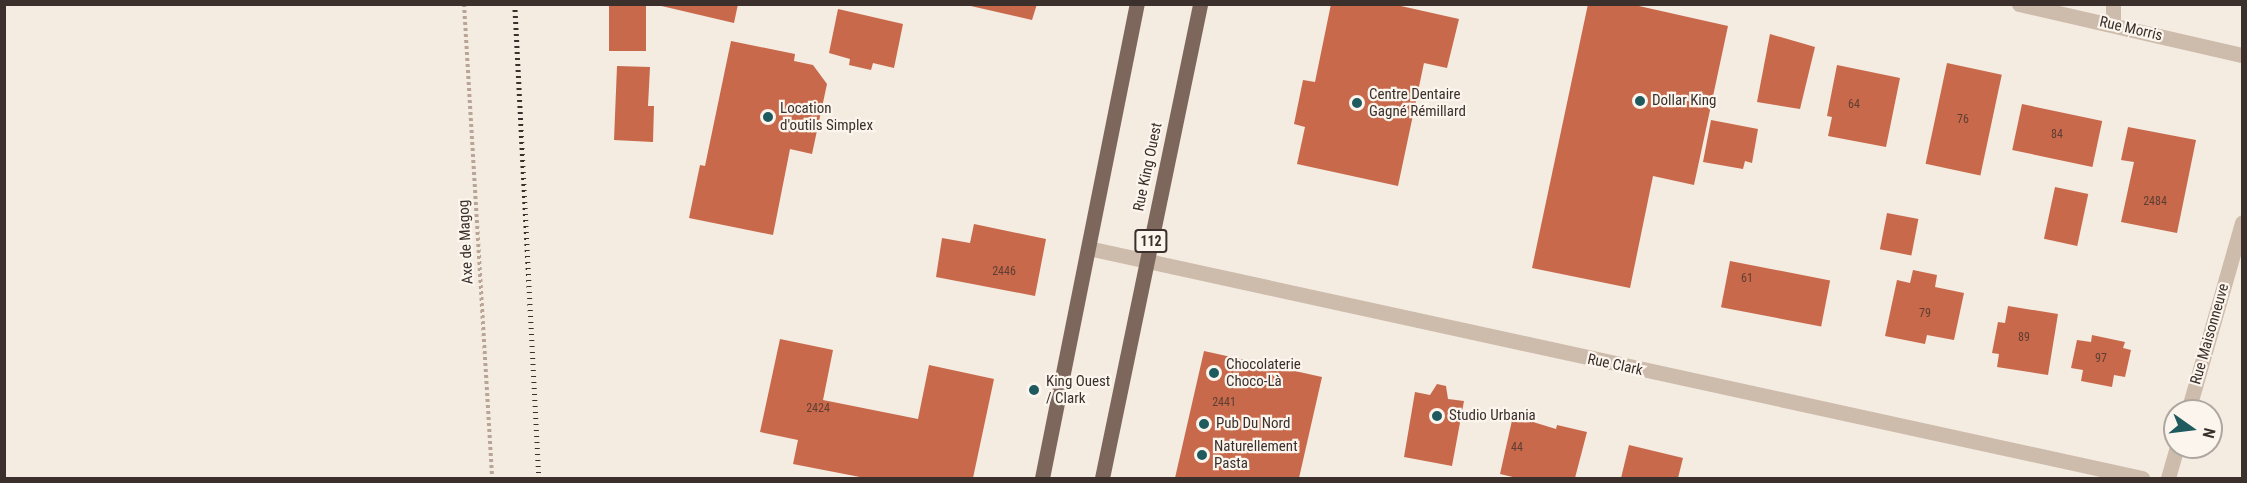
<!DOCTYPE html>
<html>
<head>
<meta charset="utf-8">
<style>
	body { margin:0 }
	#map { position:relative; width:2247px; height:483px; overflow:hidden; background:#f4ebe1; font-family:"Roboto Condensed",sans-serif }
	div>[style] { position:absolute }
	[style*='--x'] { left:calc(var(--x)*1px); top:calc(var(--y)*1px); width:calc(var(--w)*1px); rotate:calc(var(--a)*1deg) }
	.building>* { inset:0; background:#c8694b; transform-origin:0 0 }
	.path>* { height:4px; margin-top:-2px; transform-origin:0; background:repeating-linear-gradient(90deg,#b9a596 0 3px,transparent 0 6px) }
	.service>* { height:15px; margin:-7.5px; padding:0 7.5px; transform-origin:7.5px; border-radius:7.5px; background:#cdbbac }
	.minor>* { height:15px; margin:-7.5px; padding:0 7.5px; transform-origin:7.5px; border-radius:7.5px; background:#cdbbac }
	.primary>* { height:15px; margin:-7.5px; padding:0 7.5px; transform-origin:7.5px; border-radius:7.5px; background:#7d675c }
	.rail>* { height:4.5px; margin-top:-2.25px; transform-origin:0; background:repeating-linear-gradient(90deg,#3b302b 0 1.5px,transparent 0 6px) }
	.dots>* { width:16px; height:16px; translate:-50% -50%; box-sizing:border-box; border:3px solid #fbf5ee; border-radius:50% }
	span { translate:-50% -50%; white-space:nowrap; text-align:center; line-height:1.15; -webkit-text-stroke:4.5px #fbf5ee; paint-order:stroke }
	.number-label { font-size:12px; color:#5e3e33 }
	.number-label span { -webkit-text-stroke-width:0 }
	.shield-label span { padding:2px 4px; background:#fbf5ee; border:2px solid; border-radius:4px; -webkit-text-stroke-width:0 }
	.shield-label { font-size:14px; color:#3b302b; font-weight:700 }
	.street-label { font-size:15px; color:#3b302b }
	.poi-label { font-size:15px; color:#3b302b }
	.left { translate:0 -50%; text-align:left }
	.frame { position:absolute; inset:0; border:6px solid #3b302b; pointer-events:none }
	.north { position:absolute; left:2163px; top:399px; width:60px; height:60px; box-sizing:border-box; background:#fbf5ee; border:2px solid #aea6a0; border-radius:50%; rotate:104deg; font-size:16px; font-weight:700; line-height:24px; text-align:center; color:#3b302b }
	.north::after { content:''; display:block; margin:auto; width:21px; height:27px; background:#1f5a5e; clip-path:polygon(50% 0,100% 100%,50% 72%,0 100%) }
</style>
</head>
<body>
<div id="map">
	<div class="building">
		<i style="left:609px;top:4px;width:37px;height:47px"></i>
		<i style="clip-path:polygon(653px 4px,738px 4px,734px 23px)"></i>
		<i style="clip-path:polygon(962px 4px,1037px 4px,1032px 20px)"></i>
		<i style="clip-path:polygon(1331px 4px,1392px 4px,1459px 19px,1447px 68px,1424px 63px,1398px 186px,1297px 164px,1305px 127px,1294px 124px,1303px 80px,1315px 82px)"></i>
		<i style="clip-path:polygon(1588px 4px,1630px 4px,1728px 26px,1694px 185px,1653px 176px,1630px 288px,1532px 268px)"></i>
		<i style="clip-path:polygon(838px 9px,903px 24px,894px 68px,873px 63px,871px 70px,849px 65px,850px 59px,829px 53px)"></i>
		<i style="clip-path:polygon(1770px 34px,1815px 47px,1800px 109px,1757px 102px)"></i>
		<i style="clip-path:polygon(731px 41px,795px 54px,794px 61px,813px 65px,827px 84px,812px 154px,790px 149px,773px 235px,689px 218px,700px 165px,705px 166px)"></i>
		<i style="left:1947px;top:63px;width:56px;height:103px;rotate:12deg"></i>
		<i style="clip-path:polygon(1837px 65px,1900px 78px,1886px 147px,1828px 136px,1832px 117px,1827px 116px)"></i>
		<i style="clip-path:polygon(617px 66px,650px 67px,648px 106px,654px 106px,653px 142px,614px 140px)"></i>
		<i style="left:2022px;top:104px;width:82px;height:47px;rotate:12deg"></i>
		<i style="clip-path:polygon(1711px 120px,1758px 129px,1752px 163px,1745px 161px,1743px 169px,1703px 162px)"></i>
		<i style="clip-path:polygon(2128px 127px,2196px 140px,2177px 233px,2121px 222px,2134px 162px,2121px 160px)"></i>
		<i style="left:2055px;top:187px;width:34px;height:53px;rotate:12deg"></i>
		<i style="left:1887px;top:213px;width:32px;height:37px;rotate:11deg"></i>
		<i style="clip-path:polygon(974px 224px,1046px 239px,1035px 296px,936px 277px,942px 238px,970px 243px)"></i>
		<i style="left:1730px;top:261px;width:102px;height:47px;rotate:11deg"></i>
		<i style="clip-path:polygon(1913px 270px,1937px 275px,1935px 287px,1964px 293px,1954px 340px,1927px 335px,1925px 344px,1885px 336px,1897px 280px,1910px 283px)"></i>
		<i style="clip-path:polygon(2008px 306px,2058px 314px,2048px 375px,1997px 367px,1999px 354px,1992px 353px,1998px 322px,2005px 323px)"></i>
		<i style="clip-path:polygon(2092px 335px,2125px 342px,2123px 348px,2131px 350px,2125px 377px,2114px 375px,2112px 387px,2081px 381px,2083px 370px,2071px 368px,2077px 340px,2091px 342px)"></i>
		<i style="clip-path:polygon(780px 339px,833px 350px,823px 400px,918px 419px,929px 365px,994px 379px,973px 478px,865px 478px,793px 464px,798px 440px,760px 432px)"></i>
		<i style="clip-path:polygon(1204px 351px,1322px 377px,1299px 478px,1175px 478px)"></i>
		<i style="clip-path:polygon(1437px 384px,1446px 386px,1448px 399px,1464px 401px,1452px 466px,1404px 457px,1415px 392px,1430px 395px)"></i>
		<i style="clip-path:polygon(1513px 416px,1556px 429px,1557px 425px,1587px 432px,1575px 478px,1517px 478px,1500px 474px)"></i>
		<i style="clip-path:polygon(1629px 445px,1683px 458px,1678px 478px,1621px 478px)"></i>
	</div>
	<div class="path">
		<i style="--x:464;--y:4;--w:475;--a:86.6"></i>
	</div>
	<div class="service">
		<i style="--x:2113;--y:4;--w:21;--a:90"></i>
	</div>
	<div class="minor">
		<i style="--x:2019;--y:4;--w:229;--a:12.9"></i>
		<i style="--x:1088;--y:248;--w:1079;--a:12.31"></i>
		<i style="--x:2188;--y:411;--w:196;--a:-74"></i>
		<i style="--x:2168;--y:478;--w:32;--a:-74"></i>
	</div>
	<div class="primary">
		<i style="--x:1042;--y:478;--w:483;--a:-78.7"></i>
		<i style="--x:1102;--y:478;--w:484;--a:-78.3"></i>
	</div>
	<div class="rail">
		<i style="--x:515;--y:4;--w:475;--a:87.1"></i>
	</div>
	<div class="dots">
		<i style="left:1640px;top:101px;background:#1f5a5e"></i>
		<i style="left:1357px;top:103px;background:#1f5a5e"></i>
		<i style="left:768px;top:117px;background:#1f5a5e"></i>
		<i style="left:1214px;top:373px;background:#1f5a5e"></i>
		<i style="left:1034px;top:390px;background:#1f5a5e"></i>
		<i style="left:1437px;top:416px;background:#1f5a5e"></i>
		<i style="left:1204px;top:424px;background:#1f5a5e"></i>
		<i style="left:1202px;top:455px;background:#1f5a5e"></i>
	</div>
	<div class="number-label">
		<span style="left:1854px;top:105px">64</span>
		<span style="left:1963px;top:120px">76</span>
		<span style="left:2057px;top:135px">84</span>
		<span style="left:2155px;top:202px">2484</span>
		<span style="left:1004px;top:272px">2446</span>
		<span style="left:1747px;top:279px">61</span>
		<span style="left:1925px;top:314px">79</span>
		<span style="left:2024px;top:338px">89</span>
		<span style="left:2101px;top:359px">97</span>
		<span style="left:1224px;top:403px">2441</span>
		<span style="left:818px;top:409px">2424</span>
		<span style="left:1517px;top:448px">44</span>
	</div>
	<div class="shield-label">
		<span style="left:1151px;top:241px">112</span>
	</div>
	<div class="street-label">
		<span style="left:2131px;top:29px;rotate:13deg">Rue Morris</span>
		<span style="left:1148px;top:167px;rotate:-78deg">Rue King Ouest</span>
		<span style="left:466px;top:242px;rotate:-93deg">Axe de Magog</span>
		<span style="left:2210px;top:334px;rotate:-74deg">Rue Maisonneuve</span>
		<span style="left:1615px;top:365px;rotate:12deg">Rue Clark</span>
	</div>
	<div class="poi-label">
		<span class="left" style="left:1369px;top:103px">Centre Dentaire<br>Gagné Rémillard</span>
		<span class="left" style="left:1652px;top:101px">Dollar King</span>
		<span class="left" style="left:780px;top:117px">Location<br>d'outils Simplex</span>
		<span class="left" style="left:1226px;top:373px">Chocolaterie<br>Choco-Là</span>
		<span class="left" style="left:1046px;top:390px">King Ouest<br>/ Clark</span>
		<span class="left" style="left:1449px;top:416px">Studio Urbania</span>
		<span class="left" style="left:1216px;top:424px">Pub Du Nord</span>
		<span class="left" style="left:1214px;top:455px">Naturellement<br>Pasta</span>
	</div>
	<div class="frame"></div>
	<div class="north">N</div>
</div>
</body>
</html>
